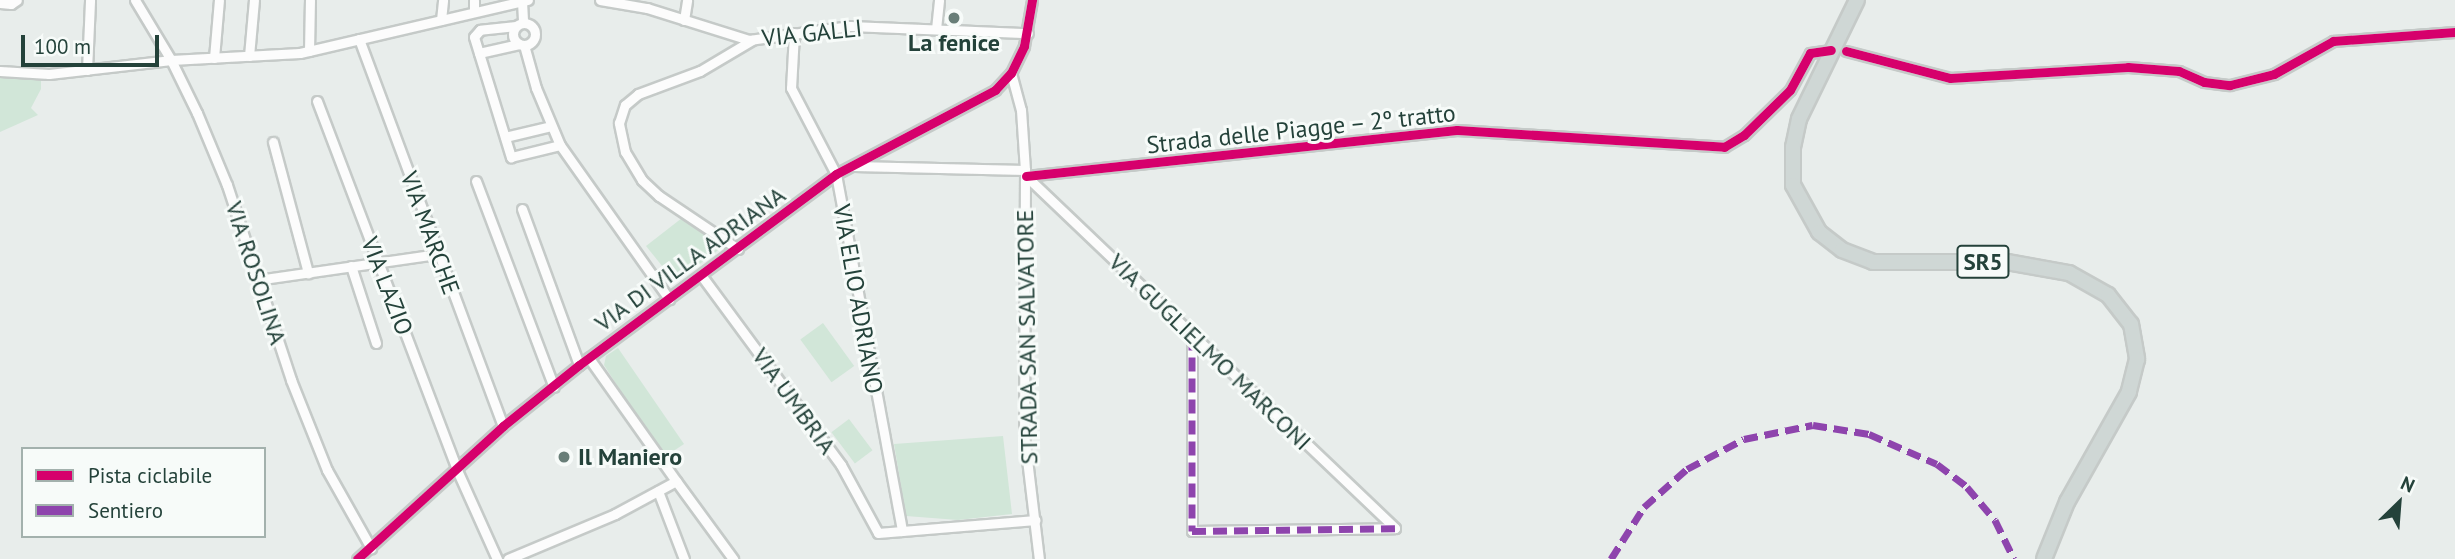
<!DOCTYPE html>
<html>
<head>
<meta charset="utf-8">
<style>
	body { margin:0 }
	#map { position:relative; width:2455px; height:559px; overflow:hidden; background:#e8edeb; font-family:"PT Sans",sans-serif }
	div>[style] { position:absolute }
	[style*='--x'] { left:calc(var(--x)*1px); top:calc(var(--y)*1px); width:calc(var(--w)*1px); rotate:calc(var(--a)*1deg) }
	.green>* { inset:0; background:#d1e6d8; transform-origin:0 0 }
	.roads { filter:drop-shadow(2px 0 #c5cac8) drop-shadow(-2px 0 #c5cac8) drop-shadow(0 2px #c5cac8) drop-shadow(0 -2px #c5cac8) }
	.minor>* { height:9px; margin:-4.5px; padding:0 4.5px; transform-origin:4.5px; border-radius:4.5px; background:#fcfcfc }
	.minor>.ring { margin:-4.5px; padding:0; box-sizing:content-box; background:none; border:9px solid #fcfcfc; border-radius:50% }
	.primary>* { height:14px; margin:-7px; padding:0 7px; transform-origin:7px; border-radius:7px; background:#cfd7d5 }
	.quiet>* { height:7px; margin-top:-3.5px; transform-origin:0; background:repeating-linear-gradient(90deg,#8e44ad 0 14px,transparent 0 21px) }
	.cycleway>* { height:9px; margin:-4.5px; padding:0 4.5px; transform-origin:4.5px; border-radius:4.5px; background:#d6006c }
	.dots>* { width:19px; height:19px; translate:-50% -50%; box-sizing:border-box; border:4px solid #f7fbf9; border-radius:50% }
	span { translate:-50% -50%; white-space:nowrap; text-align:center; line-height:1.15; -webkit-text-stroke:6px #f7fbf9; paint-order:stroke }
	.shield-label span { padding:2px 5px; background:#f7fbf9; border:2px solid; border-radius:5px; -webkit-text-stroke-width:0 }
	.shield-label { font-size:23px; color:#24423a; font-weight:700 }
	.street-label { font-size:24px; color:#24423a }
	.poi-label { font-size:24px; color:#24423a; font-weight:700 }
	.left { translate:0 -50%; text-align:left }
	.legend { position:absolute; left:21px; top:447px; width:245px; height:91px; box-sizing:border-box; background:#f7fbf9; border:2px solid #a3b1ad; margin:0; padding:9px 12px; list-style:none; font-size:21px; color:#24423a }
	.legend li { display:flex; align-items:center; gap:14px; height:35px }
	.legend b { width:35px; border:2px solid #a3b1ad }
	.north { position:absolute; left:2364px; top:468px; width:70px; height:70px; -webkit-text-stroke:5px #f7fbf9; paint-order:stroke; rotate:25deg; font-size:19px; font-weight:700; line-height:28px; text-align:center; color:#24423a }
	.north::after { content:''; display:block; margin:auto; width:24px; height:32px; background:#24423a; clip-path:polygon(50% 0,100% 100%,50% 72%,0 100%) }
	.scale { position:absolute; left:21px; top:35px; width:138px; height:32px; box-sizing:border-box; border:4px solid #24423a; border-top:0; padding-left:9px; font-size:21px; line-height:24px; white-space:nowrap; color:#24423a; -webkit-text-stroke:5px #f7fbf9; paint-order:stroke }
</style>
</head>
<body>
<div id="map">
	<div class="green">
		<i style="clip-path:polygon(0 76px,41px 79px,41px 89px,31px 108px,38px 115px,0 132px)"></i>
		<i style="clip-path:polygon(682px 218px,724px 246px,675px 282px,646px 246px)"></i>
		<i style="left:823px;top:323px;width:53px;height:28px;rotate:54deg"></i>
		<i style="clip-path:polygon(618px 348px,684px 444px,663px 458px,604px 365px,606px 356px)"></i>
		<i style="left:849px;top:419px;width:39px;height:22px;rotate:53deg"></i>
		<i style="clip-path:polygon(1003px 436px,1012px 514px,958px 520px,906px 516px,894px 444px)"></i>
	</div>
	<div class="roads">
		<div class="minor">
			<i style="--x:135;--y:0;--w:70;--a:59"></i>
			<i style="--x:171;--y:60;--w:59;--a:63.9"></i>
			<i style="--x:197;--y:113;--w:78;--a:67.4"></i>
			<i style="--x:227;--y:185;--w:205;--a:71.8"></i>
			<i style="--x:291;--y:380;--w:97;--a:68.2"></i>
			<i style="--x:327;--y:470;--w:90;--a:60.6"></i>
			<i style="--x:600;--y:0;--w:48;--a:9.7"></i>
			<i style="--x:647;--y:8;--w:107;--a:17.4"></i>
			<i style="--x:749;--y:40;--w:102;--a:-7.9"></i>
			<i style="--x:850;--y:26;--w:178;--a:2.3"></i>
			<i style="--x:522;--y:1;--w:22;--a:87"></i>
			<i style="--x:0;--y:3;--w:11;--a:5"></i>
			<i style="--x:11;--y:4;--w:7;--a:-34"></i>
			<i style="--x:474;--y:12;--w:12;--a:-90"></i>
			<i style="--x:441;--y:20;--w:20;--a:-84"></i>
			<i style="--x:684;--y:20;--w:20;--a:-81"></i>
			<i class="ring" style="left:513px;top:23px;width:13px;height:13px"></i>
			<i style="--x:516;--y:26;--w:36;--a:174"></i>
			<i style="--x:480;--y:30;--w:9;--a:131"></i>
			<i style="--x:474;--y:37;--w:126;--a:72.9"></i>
			<i style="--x:511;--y:157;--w:50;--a:-13.8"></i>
			<i style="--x:936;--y:29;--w:29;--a:-84"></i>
			<i style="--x:794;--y:33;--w:55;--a:93.1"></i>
			<i style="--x:791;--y:88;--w:97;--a:62.4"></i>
			<i style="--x:836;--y:174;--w:363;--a:79.5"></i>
			<i style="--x:359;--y:39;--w:413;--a:69.6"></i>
			<i style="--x:524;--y:45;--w:45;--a:74.4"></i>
			<i style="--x:536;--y:88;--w:62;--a:67.2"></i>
			<i style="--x:560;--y:145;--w:189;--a:54.7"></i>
			<i style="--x:309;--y:51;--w:51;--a:-88.9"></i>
			<i style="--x:1846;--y:51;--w:107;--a:14.6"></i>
			<i style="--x:1950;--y:78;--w:178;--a:-3.5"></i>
			<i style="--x:2128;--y:67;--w:51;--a:4.5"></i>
			<i style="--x:2179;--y:71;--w:27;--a:24"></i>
			<i style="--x:2204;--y:82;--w:26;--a:7"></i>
			<i style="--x:2230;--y:85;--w:45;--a:-14"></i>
			<i style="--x:2274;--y:74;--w:68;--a:-29.2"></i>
			<i style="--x:2333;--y:41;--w:122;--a:-4.2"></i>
			<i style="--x:479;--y:53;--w:41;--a:-12.7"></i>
			<i style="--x:249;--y:56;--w:56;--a:-84.9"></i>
			<i style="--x:214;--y:58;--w:58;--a:-85.1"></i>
			<i style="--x:87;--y:70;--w:70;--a:-87.5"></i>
			<i style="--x:0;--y:71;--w:49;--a:3.5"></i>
			<i style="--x:49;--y:74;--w:123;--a:-6.5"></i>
			<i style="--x:171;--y:60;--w:129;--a:-3.1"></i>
			<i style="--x:300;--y:53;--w:234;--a:-13.1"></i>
			<i style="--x:1011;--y:73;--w:38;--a:75"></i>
			<i style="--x:1021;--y:110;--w:60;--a:86.2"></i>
			<i style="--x:1025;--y:170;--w:264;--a:90.2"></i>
			<i style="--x:1024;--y:434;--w:126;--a:83.2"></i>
			<i style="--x:317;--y:101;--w:395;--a:69.2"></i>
			<i style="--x:457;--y:470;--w:98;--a:65.8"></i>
			<i style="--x:505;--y:137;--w:47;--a:-13.4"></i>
			<i style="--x:273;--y:142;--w:136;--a:75"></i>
			<i style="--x:854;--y:166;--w:171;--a:1.3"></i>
			<i style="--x:1026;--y:176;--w:433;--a:-6.1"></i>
			<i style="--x:1457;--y:130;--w:268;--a:3.6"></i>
			<i style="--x:1724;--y:147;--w:23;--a:-31"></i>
			<i style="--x:1744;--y:135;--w:64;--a:-44.4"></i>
			<i style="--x:1790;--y:90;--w:42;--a:-61.6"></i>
			<i style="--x:1810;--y:53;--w:21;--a:-8"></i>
			<i style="--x:1026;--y:176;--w:510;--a:43.65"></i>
			<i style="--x:476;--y:181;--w:220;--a:69.3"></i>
			<i style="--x:522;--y:209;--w:166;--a:69.9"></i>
			<i style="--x:738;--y:249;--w:95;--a:-146.1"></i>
			<i style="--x:659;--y:196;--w:23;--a:-137"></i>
			<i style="--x:642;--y:180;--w:33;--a:-121"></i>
			<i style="--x:625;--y:152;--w:30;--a:-102"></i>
			<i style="--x:619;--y:123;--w:19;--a:-72"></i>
			<i style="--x:625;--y:105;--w:17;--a:-40"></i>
			<i style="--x:638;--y:94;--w:66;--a:-20.4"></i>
			<i style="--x:700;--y:71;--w:61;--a:-30.8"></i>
			<i style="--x:351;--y:266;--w:81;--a:72"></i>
			<i style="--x:701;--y:275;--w:236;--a:53.6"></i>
			<i style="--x:841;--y:465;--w:77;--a:61.4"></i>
			<i style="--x:878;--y:533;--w:158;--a:-4.7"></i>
			<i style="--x:257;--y:280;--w:182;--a:-8.2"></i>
			<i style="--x:1192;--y:336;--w:195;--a:90"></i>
			<i style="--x:1192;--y:531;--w:203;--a:-0.8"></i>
			<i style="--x:676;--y:481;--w:97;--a:53.8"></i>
			<i style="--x:658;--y:491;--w:73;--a:69.1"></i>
			<i style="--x:357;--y:559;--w:197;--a:-42.3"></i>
			<i style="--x:503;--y:426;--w:97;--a:-38.8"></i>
			<i style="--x:579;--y:365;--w:320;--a:-36.6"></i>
			<i style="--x:836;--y:174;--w:180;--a:-27.8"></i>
			<i style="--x:995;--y:90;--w:23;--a:-47"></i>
			<i style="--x:1011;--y:73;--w:30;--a:-64"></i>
			<i style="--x:1024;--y:46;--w:47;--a:-80.1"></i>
			<i style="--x:508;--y:559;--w:116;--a:-22.8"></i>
			<i style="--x:615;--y:514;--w:69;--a:-28.4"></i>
			<i style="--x:676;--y:481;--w:151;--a:-125.3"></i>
		</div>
		<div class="primary">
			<i style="--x:1857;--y:0;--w:132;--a:116"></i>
			<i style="--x:1799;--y:119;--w:29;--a:102"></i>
			<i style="--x:1793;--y:147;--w:38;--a:90"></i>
			<i style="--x:1793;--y:185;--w:54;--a:61"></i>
			<i style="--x:1819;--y:232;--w:29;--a:38"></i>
			<i style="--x:1842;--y:250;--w:33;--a:21"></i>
			<i style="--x:1873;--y:262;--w:134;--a:0"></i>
			<i style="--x:2007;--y:262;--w:63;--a:10.1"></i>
			<i style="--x:2069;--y:273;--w:45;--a:29.4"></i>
			<i style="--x:2108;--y:295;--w:37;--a:52"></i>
			<i style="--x:2131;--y:324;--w:36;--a:80"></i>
			<i style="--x:2137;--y:359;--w:34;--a:104"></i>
			<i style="--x:2129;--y:392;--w:126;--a:119.4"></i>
			<i style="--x:2067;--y:502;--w:61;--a:112"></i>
		</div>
	</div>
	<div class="quiet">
		<i style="--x:1192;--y:336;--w:195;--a:90"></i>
		<i style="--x:1192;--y:531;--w:203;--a:-0.8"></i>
		<i style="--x:1611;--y:559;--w:62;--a:-57.6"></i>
		<i style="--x:1644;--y:507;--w:57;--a:-41.5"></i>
		<i style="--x:1687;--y:469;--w:64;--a:-27.8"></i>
		<i style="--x:1744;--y:439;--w:70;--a:-11.5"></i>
		<i style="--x:1813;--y:425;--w:57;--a:9.1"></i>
		<i style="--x:1869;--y:434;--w:74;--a:23.8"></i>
		<i style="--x:1937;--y:464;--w:38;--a:37"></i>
		<i style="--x:1967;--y:487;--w:43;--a:49.7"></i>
		<i style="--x:1995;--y:520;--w:43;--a:64"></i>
	</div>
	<div class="cycleway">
		<i style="--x:1846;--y:51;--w:107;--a:14.6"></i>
		<i style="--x:1950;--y:78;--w:178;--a:-3.5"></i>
		<i style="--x:2128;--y:67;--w:51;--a:4.5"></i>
		<i style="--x:2179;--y:71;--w:27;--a:24"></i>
		<i style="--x:2204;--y:82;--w:26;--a:7"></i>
		<i style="--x:2230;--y:85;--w:45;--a:-14"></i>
		<i style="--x:2274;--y:74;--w:68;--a:-29.2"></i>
		<i style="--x:2333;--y:41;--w:122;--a:-4.2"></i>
		<i style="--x:1026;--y:176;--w:433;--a:-6.1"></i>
		<i style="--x:1457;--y:130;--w:268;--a:3.6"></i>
		<i style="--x:1724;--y:147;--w:23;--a:-31"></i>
		<i style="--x:1744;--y:135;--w:64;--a:-44.4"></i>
		<i style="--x:1790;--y:90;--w:42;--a:-61.6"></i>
		<i style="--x:1810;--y:53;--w:21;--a:-8"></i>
		<i style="--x:357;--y:559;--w:197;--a:-42.3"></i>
		<i style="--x:503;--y:426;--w:97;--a:-38.8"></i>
		<i style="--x:579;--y:365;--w:320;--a:-36.6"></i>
		<i style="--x:836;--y:174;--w:180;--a:-27.8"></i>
		<i style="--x:995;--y:90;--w:23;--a:-47"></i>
		<i style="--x:1011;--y:73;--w:30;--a:-64"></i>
		<i style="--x:1024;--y:46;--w:47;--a:-80.1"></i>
	</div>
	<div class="dots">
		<i style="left:954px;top:18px;background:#697e78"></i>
		<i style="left:564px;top:457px;background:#697e78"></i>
	</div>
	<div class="shield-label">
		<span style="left:1983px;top:262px">SR5</span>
	</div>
	<div class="street-label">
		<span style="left:812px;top:33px;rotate:-6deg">VIA GALLI</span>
		<span style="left:1301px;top:129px;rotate:-6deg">Strada delle Piagge – 2º tratto</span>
		<span style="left:430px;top:233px;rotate:70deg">VIA MARCHE</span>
		<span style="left:690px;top:259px;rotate:-36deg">VIA DI VILLA ADRIANA</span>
		<span style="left:256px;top:273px;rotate:72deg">VIA ROSOLINA</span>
		<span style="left:387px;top:286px;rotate:69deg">VIA LAZIO</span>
		<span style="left:858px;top:299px;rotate:80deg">VIA ELIO ADRIANO</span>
		<span style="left:1027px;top:337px;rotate:-91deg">STRADA SAN SALVATORE</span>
		<span style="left:1210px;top:352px;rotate:44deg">VIA GUGLIELMO MARCONI</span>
		<span style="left:794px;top:401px;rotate:54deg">VIA UMBRIA</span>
	</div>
	<div class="poi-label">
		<span style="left:954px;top:43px">La fenice</span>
		<span class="left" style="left:578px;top:457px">Il Maniero</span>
	</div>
	<ul class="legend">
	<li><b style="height:9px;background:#d6006c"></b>Pista ciclabile</li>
	<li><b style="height:9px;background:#8e44ad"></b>Sentiero</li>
	</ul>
	<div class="north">N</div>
	<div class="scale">100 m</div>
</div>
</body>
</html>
